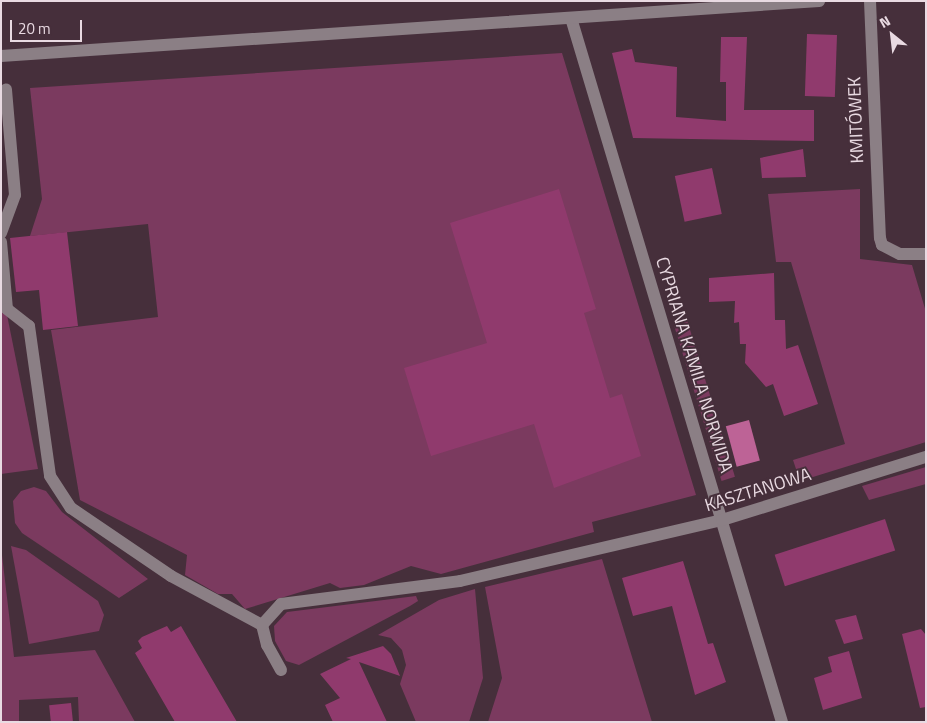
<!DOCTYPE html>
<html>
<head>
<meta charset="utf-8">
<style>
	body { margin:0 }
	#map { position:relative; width:927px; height:723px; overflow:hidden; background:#462f3b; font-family:"Titillium Web",sans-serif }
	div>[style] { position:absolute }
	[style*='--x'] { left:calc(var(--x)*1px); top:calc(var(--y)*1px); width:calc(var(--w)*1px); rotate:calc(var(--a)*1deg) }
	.green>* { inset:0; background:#7b3a5f; transform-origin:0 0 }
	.water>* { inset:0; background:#bd6396; transform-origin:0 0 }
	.building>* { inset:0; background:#903a6d; transform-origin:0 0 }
	.minor>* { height:12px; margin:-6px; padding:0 6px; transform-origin:6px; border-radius:6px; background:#8b7f85 }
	span { translate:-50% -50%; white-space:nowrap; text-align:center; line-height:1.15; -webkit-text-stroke:4px #462f3b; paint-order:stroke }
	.street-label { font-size:18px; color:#e9dae2 }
	.frame { position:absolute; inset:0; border:2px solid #e9dae2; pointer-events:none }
	.north { position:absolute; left:867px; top:10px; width:50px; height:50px; -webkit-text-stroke:4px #462f3b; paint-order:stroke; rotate:331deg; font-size:14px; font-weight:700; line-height:20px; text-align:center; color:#e9dae2 }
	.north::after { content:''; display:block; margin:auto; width:18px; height:22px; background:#e9dae2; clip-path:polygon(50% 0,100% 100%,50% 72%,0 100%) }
	.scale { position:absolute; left:10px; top:20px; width:72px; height:22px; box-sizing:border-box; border:2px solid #e9dae2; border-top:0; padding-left:6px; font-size:15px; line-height:18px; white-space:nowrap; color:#e9dae2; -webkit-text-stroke:4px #462f3b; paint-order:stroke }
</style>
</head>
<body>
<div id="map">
	<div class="green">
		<i style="clip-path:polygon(562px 53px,696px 495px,592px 522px,594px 532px,441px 574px,411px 566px,364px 585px,340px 588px,330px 583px,245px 609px,232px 594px,218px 594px,185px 575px,187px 555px,80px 500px,51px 330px,158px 317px,148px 224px,30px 236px,42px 199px,30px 88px)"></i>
		<i style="clip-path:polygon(860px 189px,860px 259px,912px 265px,926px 312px,926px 442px,800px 481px,793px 460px,845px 444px,791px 262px,776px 262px,768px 194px)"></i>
		<i style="clip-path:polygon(1px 285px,38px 469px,1px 474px)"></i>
		<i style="left:687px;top:320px;width:164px;height:14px;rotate:73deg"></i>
		<i style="clip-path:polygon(926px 467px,926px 484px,869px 500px,862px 486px)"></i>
		<i style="clip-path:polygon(34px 487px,46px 491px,62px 512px,148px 579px,119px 598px,22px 533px,15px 523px,13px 501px,21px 491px)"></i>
		<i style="clip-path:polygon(11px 546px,26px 550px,98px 601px,104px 615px,99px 631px,29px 644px)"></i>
		<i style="clip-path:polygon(2px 555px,14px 657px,95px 650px,135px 722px,79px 722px,78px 697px,19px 700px,19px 722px,1px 722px)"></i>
		<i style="clip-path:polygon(602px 559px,652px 722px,488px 722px,502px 678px,485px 587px)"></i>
		<i style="clip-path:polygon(475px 589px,483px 678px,469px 722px,416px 722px,400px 684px,406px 665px,402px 650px,391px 638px,378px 635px,439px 600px)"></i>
		<i style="clip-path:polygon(416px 596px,418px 601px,410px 606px,299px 665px,286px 661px,275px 641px,274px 626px,287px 612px)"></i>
	</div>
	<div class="water">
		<i style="left:749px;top:420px;width:42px;height:24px;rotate:75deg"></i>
	</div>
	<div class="building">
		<i style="left:837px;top:35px;width:62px;height:30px;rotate:92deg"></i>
		<i style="clip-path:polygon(721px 37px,747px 37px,744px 110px,814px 110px,814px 141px,633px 138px,612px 53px,632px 49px,635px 62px,677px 67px,676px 117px,726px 121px,726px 82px,720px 82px)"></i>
		<i style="clip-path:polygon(803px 149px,806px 177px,762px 178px,760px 158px)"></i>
		<i style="left:712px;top:168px;width:47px;height:38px;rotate:78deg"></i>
		<i style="clip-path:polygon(559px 189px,596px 309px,584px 313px,610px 398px,622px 394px,641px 456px,554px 488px,534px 424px,431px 456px,404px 368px,487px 343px,450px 223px)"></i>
		<i style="clip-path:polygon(67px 232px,78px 326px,43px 330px,39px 290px,16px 292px,10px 238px)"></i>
		<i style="clip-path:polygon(774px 273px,775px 320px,785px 320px,786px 349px,798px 345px,818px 404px,784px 416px,773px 384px,766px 387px,745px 363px,746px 344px,740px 344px,739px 322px,734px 323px,735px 301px,709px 302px,709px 278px)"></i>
		<i style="left:885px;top:519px;width:33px;height:116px;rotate:72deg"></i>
		<i style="clip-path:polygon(683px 561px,708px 644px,713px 643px,726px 682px,695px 695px,672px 606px,633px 616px,622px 578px)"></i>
		<i style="clip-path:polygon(856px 615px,863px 639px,844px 644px,835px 620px)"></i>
		<i style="clip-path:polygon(167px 626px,171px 632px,181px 626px,237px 722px,175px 722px,135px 653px,142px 648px,138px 641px,142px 637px)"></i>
		<i style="clip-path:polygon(921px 629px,926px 635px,926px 707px,920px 708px,902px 634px)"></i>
		<i style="clip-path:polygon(383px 646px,391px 654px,400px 676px,359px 662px,387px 722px,333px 722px,325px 705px,340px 698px,320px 674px,351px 659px,346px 658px)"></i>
		<i style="clip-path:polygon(849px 651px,862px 698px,823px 710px,814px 678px,832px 672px,828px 657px)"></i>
		<i style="left:71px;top:703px;width:19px;height:22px;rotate:84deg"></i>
	</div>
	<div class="minor">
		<i style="--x:870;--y:1;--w:237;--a:87.6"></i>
		<i style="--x:880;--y:238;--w:7;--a:74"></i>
		<i style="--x:882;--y:245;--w:20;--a:27"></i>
		<i style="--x:900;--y:254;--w:26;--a:0"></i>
		<i style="--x:571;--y:18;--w:735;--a:73.32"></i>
		<i style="--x:1;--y:56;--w:820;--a:-3.85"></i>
		<i style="--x:1;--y:233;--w:40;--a:-69.8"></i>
		<i style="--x:15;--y:195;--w:106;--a:-94.9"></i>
		<i style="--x:1;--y:242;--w:67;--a:84.9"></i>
		<i style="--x:7;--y:309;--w:28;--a:38"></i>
		<i style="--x:29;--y:326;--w:151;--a:82"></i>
		<i style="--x:50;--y:476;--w:38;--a:57"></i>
		<i style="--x:71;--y:508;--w:121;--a:34.2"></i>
		<i style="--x:171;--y:576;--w:103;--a:28.3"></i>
		<i style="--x:281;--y:670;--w:29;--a:-119"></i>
		<i style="--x:267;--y:645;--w:21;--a:-104"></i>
		<i style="--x:262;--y:625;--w:28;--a:-48"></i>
		<i style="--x:281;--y:604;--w:180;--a:-7.3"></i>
		<i style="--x:460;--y:581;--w:269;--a:-13.1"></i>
		<i style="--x:722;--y:520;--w:214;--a:-17.2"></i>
	</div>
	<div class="street-label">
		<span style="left:856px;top:120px;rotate:-92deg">KMITÓWEK</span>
		<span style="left:694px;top:365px;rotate:73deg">CYPRIANA KAMILA NORWIDA</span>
		<span style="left:758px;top:490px;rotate:-17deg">KASZTANOWA</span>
	</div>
	<div class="frame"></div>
	<div class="north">N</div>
	<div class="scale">20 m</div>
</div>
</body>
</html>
